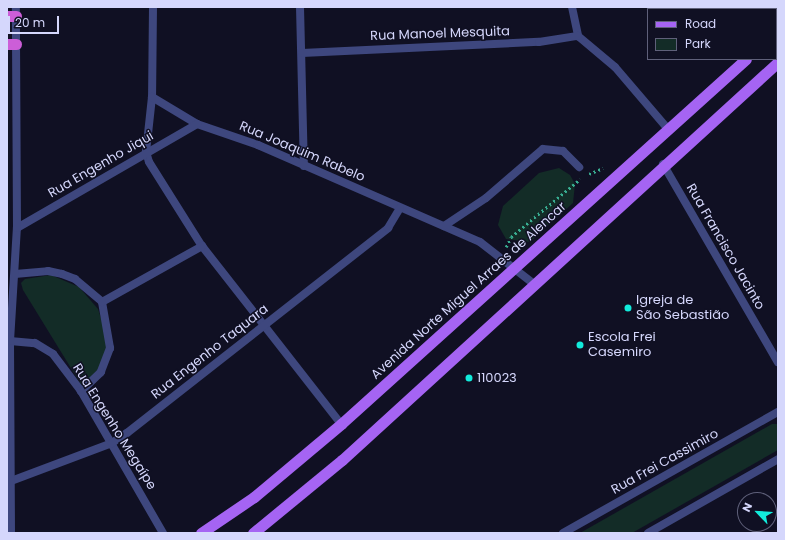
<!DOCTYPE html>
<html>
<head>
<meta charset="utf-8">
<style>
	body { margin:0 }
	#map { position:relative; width:785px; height:540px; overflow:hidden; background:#101023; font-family:Poppins,sans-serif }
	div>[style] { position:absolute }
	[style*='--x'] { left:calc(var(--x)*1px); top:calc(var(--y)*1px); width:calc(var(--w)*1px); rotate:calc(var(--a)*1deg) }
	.green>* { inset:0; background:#132c27 }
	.path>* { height:2.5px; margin-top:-1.25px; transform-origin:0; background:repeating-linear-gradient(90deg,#38ad91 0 2px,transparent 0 5px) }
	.minor>* { height:8px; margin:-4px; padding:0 4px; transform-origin:4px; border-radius:4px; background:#3e477e }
	.primary>* { height:11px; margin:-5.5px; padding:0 5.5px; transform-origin:5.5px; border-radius:5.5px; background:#a564f3 }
	.trunk>* { height:11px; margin:-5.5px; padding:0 5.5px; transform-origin:5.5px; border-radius:5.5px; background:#cc5ed8 }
	.dots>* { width:11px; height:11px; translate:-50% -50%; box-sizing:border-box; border:2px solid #101023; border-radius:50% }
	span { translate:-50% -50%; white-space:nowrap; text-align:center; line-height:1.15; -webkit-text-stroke:3px #101023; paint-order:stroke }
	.street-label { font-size:13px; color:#d5d7fc }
	.poi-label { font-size:13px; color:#d5d7fc }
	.left { translate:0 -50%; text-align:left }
	.frame { position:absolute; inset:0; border:8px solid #d5d7fc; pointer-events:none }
	.legend { position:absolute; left:647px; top:8px; width:130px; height:52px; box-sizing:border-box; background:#101023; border:1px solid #5f607a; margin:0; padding:5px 7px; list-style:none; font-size:12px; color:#d5d7fc }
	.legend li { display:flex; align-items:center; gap:8px; height:20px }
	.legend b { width:20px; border:1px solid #5f607a }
	.north { position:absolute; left:737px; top:492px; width:40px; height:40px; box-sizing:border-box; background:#101023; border:1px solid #5f607a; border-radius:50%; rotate:295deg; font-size:11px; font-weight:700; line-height:16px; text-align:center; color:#d5d7fc }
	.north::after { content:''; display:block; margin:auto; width:14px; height:18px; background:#12ebdb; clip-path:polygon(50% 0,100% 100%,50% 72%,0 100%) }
	.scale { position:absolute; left:8px; top:16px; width:51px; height:18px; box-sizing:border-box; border:2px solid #d5d7fc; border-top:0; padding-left:5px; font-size:12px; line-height:14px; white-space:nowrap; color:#d5d7fc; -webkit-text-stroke:3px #101023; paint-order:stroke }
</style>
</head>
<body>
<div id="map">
	<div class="green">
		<i style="clip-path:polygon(559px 168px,570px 175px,575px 184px,573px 203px,530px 242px,506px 239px,498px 225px,503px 206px,539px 173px)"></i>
		<i style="clip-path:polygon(51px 275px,79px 287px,98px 309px,110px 346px,105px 362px,82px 386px,23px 290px,21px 283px,25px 279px)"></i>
		<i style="clip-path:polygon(772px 424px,778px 424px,778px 450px,632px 533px,580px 533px)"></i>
	</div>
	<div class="path">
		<i style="--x:589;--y:174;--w:15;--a:-23"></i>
		<i style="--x:506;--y:247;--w:11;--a:-63"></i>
		<i style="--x:511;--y:237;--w:90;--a:-40"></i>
	</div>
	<div class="minor">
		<i style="--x:153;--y:7;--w:90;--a:90.6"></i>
		<i style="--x:152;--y:97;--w:55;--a:96.2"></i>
		<i style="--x:146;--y:152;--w:10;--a:73"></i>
		<i style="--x:149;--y:162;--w:99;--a:57.8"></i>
		<i style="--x:202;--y:246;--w:226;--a:52"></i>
		<i style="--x:300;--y:7;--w:159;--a:88.6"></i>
		<i style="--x:572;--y:7;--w:30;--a:78"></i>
		<i style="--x:578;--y:36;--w:48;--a:40"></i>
		<i style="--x:615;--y:67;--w:82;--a:49.5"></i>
		<i style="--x:302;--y:53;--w:237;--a:-2.7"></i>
		<i style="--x:539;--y:42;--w:39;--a:-9"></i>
		<i style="--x:152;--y:97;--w:52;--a:31"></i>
		<i style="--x:197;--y:124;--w:65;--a:19"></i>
		<i style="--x:258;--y:145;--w:242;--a:23.6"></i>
		<i style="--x:480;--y:242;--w:68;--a:37.9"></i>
		<i style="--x:663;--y:164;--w:229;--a:59.9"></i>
		<i style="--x:444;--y:226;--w:50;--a:-33.7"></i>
		<i style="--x:486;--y:198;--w:75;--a:-40.7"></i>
		<i style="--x:543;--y:149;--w:20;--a:6"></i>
		<i style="--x:563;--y:151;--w:23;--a:45"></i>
		<i style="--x:17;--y:228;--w:208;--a:-30"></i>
		<i style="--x:15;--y:274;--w:33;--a:-5"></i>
		<i style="--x:48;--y:271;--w:14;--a:12"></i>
		<i style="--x:62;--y:274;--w:14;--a:21"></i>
		<i style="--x:75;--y:279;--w:35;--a:40"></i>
		<i style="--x:102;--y:302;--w:47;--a:80.1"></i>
		<i style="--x:110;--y:348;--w:26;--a:111"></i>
		<i style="--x:101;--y:372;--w:28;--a:136"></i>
		<i style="--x:102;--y:302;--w:115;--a:-29.2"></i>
		<i style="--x:10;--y:341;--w:25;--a:5"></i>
		<i style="--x:35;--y:343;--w:21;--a:31"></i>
		<i style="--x:53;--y:354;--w:46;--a:52.9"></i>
		<i style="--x:81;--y:391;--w:164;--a:60"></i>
		<i style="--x:11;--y:481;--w:108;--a:-20.6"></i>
		<i style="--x:112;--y:443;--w:18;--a:-34"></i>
		<i style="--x:127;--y:433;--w:332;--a:-38.1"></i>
		<i style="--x:388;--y:228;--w:23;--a:-59"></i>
		<i style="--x:11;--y:533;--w:192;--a:-90.3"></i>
		<i style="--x:10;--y:341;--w:113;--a:-86.5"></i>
		<i style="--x:17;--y:228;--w:221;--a:-90.3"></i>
		<i style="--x:563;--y:533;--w:247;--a:-29.4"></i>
		<i style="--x:648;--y:533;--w:150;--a:-29.6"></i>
	</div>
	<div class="primary">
		<i style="--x:776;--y:32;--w:3;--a:-45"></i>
		<i style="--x:201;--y:533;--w:64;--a:-34.2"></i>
		<i style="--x:254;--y:497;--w:114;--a:-40"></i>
		<i style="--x:341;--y:424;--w:545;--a:-42.03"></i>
		<i style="--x:253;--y:533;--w:115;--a:-39.4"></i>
		<i style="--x:342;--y:460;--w:590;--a:-42.39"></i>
	</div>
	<div class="trunk">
		<i style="--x:7;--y:16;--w:9;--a:0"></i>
		<i style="--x:7;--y:44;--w:9;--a:0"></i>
	</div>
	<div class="dots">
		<i style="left:628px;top:308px;background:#12ebdb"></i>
		<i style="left:580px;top:345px;background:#12ebdb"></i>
		<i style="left:469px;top:378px;background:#12ebdb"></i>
	</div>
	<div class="street-label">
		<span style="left:440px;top:34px;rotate:-2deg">Rua Manoel Mesquita</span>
		<span style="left:302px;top:152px;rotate:23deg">Rua Joaquim Rabelo</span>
		<span style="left:101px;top:165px;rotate:-30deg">Rua Engenho Jiqui</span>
		<span style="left:725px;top:247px;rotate:60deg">Rua Francisco Jacinto</span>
		<span style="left:469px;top:291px;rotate:-42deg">Avenida Norte Miguel Arraes de Alencar</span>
		<span style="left:210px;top:352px;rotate:-38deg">Rua Engenho Taquara</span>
		<span style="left:114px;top:427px;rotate:58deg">Rua Engenho Megaípe</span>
		<span style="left:665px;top:462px;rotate:-29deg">Rua Frei Cassimiro</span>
	</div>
	<div class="poi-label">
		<span class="left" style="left:636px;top:308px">Igreja de<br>São Sebastião</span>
		<span class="left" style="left:588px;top:345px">Escola Frei<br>Casemiro</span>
		<span class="left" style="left:477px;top:378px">110023</span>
	</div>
	<div class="frame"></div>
	<ul class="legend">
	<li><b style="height:5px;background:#a564f3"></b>Road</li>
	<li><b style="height:11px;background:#132c27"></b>Park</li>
	</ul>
	<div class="north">N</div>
	<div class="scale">20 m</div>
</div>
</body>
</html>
